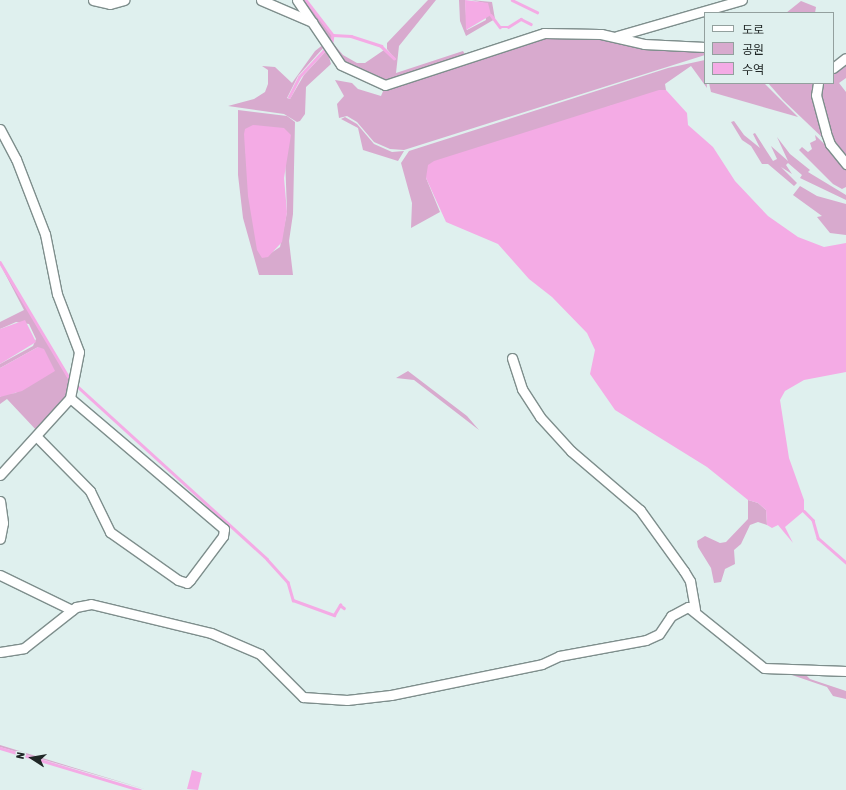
<!DOCTYPE html>
<html>
<head>
<meta charset="utf-8">
<style>
	body { margin:0 }
	#map { position:relative; width:846px; height:790px; overflow:hidden; background:#dff0ee; font-family:"Asap Condensed","Noto Sans KR",sans-serif }
	div>[style] { position:absolute }
	[style*='--x'] { left:calc(var(--x)*1px); top:calc(var(--y)*1px); width:calc(var(--w)*1px); rotate:calc(var(--a)*1deg) }
	.green>* { inset:0; background:#d8aace }
	.water>* { inset:0; background:#f4abe5 }
	.stream>* { height:2.5px; margin:-1.25px; padding:0 1.25px; transform-origin:1.25px; border-radius:1.25px; background:#f4abe5 }
	.roads { filter:drop-shadow(1px 0 #7e8e8c) drop-shadow(-1px 0 #7e8e8c) drop-shadow(0 1px #7e8e8c) drop-shadow(0 -1px #7e8e8c) }
	.minor>* { height:9px; margin:-4.5px; padding:0 4.5px; transform-origin:4.5px; border-radius:4.5px; background:#fff }
	span { translate:-50% -50%; white-space:nowrap; text-align:center; line-height:1.15; -webkit-text-stroke:4px #dff0ee; paint-order:stroke }
	.legend { position:absolute; left:704px; top:12px; width:130px; height:72px; box-sizing:border-box; background:#dff0ee; border:1px solid #93a09e; margin:0; padding:5px 7px; list-style:none; font-size:12px; color:#202726 }
	.legend li { display:flex; align-items:center; gap:8px; height:20px }
	.legend b { width:20px; border:1px solid #93a09e }
	.north { position:absolute; left:12px; top:738px; width:40px; height:40px; -webkit-text-stroke:3px #dff0ee; paint-order:stroke; rotate:282deg; font-size:11px; font-weight:700; line-height:16px; text-align:center; color:#202726 }
	.north::after { content:''; display:block; margin:auto; width:14px; height:18px; background:#202726; clip-path:polygon(50% 0,100% 100%,50% 72%,0 100%) }
</style>
</head>
<body>
<div id="map">
	<div class="green">
		<i style="clip-path:polygon(299px 0,305px 0,332px 35px,332px 42px,343px 55px,357px 63px,365px 63px,384px 50px,396px 60px,387px 49px,387px 43px,428px 0,436px 0,399px 46px,396px 73px,463px 51px,467px 58px,388px 83px,347px 67px)"></i>
		<i style="clip-path:polygon(459px 0,465px 0,467px 30px,486px 20px,484px 3px,471px 0,492px 2px,495px 19px,466px 36px,460px 21px)"></i>
		<i style="clip-path:polygon(801px 1px,816px 7px,815px 13px,786px 13px)"></i>
		<i style="clip-path:polygon(596px 36px,705px 50px,705px 55px,404px 150px,390px 149px,374px 142px,357px 122px,347px 116px,339px 118px,337px 104px,344px 96px,335px 80px,352px 83px,358px 89px,381px 96px,384px 89px,541px 37px)"></i>
		<i style="clip-path:polygon(324px 44px,325px 46px,298px 76px,287px 98px,290px 99px,304px 75px,327px 50px,331px 64px,306px 87px,305px 114px,300px 121px,297px 122px,284px 114px,228px 106px,254px 99px,265px 92px,268px 84px,268px 70px,262px 66px,275px 67px,292px 83px,315px 51px)"></i>
		<i style="clip-path:polygon(705px 60px,707px 88px,691px 66px,665px 84px,666px 90px,610px 106px,426px 178px,440px 212px,411px 228px,412px 203px,401px 163px,409px 151px,668px 68px)"></i>
		<i style="clip-path:polygon(846px 60px,846px 78px,839px 83px,846px 92px,846px 160px,830px 137px,818px 89px,820px 83px,833px 83px,833px 71px)"></i>
		<i style="clip-path:polygon(709px 83px,764px 83px,798px 117px,711px 92px)"></i>
		<i style="clip-path:polygon(768px 83px,815px 83px,827px 142px,783px 100px)"></i>
		<i style="clip-path:polygon(evenodd,238px 110px,287px 116px,295px 122px,293px 214px,289px 241px,293px 275px,259px 275px,243px 218px,238px 175px,238px 110px,276px 128px,284px 128px,287px 212px,280px 247px,271px 253px,247px 164px,245px 144px,245px 140px,276px 128px)"></i>
		<i style="clip-path:polygon(345px 117px,357px 124px,374px 144px,392px 152px,404px 151px,398px 161px,363px 150px,358px 128px,341px 119px)"></i>
		<i style="clip-path:polygon(734px 121px,744px 135px,760px 148px,753px 134px,755px 133px,773px 161px,777px 159px,771px 146px,788px 161px,777px 137px,790px 154px,810px 170px,808px 172px,846px 195px,846px 200px,800px 178px,802px 175px,788px 163px,786px 165px,792px 174px,781px 167px,797px 183px,794px 186px,768px 164px,762px 164px,751px 146px,742px 140px,731px 122px)"></i>
		<i style="clip-path:polygon(815px 135px,846px 165px,846px 187px,842px 189px,833px 184px,799px 150px,802px 147px,808px 152px,812px 149px,810px 143px,816px 140px)"></i>
		<i style="clip-path:polygon(800px 186px,817px 196px,846px 204px,846px 235px,830px 233px,817px 217px,822px 216px,793px 195px)"></i>
		<i style="clip-path:polygon(0 264px,71px 382px,63px 404px,38px 432px,7px 399px,0 404px,0 397px,4px 394px,16px 393px,38px 347px,0 368px,0 364px,33px 346px,36px 339px,29px 324px,16px 322px,0 329px,0 322px,24px 310px)"></i>
		<i style="clip-path:polygon(408px 371px,467px 416px,479px 430px,414px 380px,396px 378px)"></i>
		<i style="clip-path:polygon(748px 500px,758px 503px,766px 510px,767px 525px,758px 522px,750px 525px,741px 544px,734px 550px,735px 564px,725px 569px,721px 582px,714px 583px,711px 568px,698px 547px,697px 541px,705px 536px,720px 543px,726px 542px,748px 519px)"></i>
		<i style="clip-path:polygon(805px 674px,810px 679px,846px 691px,846px 699px,833px 696px,827px 687px,792px 675px)"></i>
		<i style="clip-path:polygon(0 745px,75px 768px,148px 790px,0 747px)"></i>
	</div>
	<div class="water">
		<i style="clip-path:polygon(465px 0,488px 3px,491px 15px,466px 30px)"></i>
		<i style="clip-path:polygon(659px 90px,666px 90px,687px 113px,688px 125px,713px 147px,735px 181px,768px 216px,798px 237px,824px 247px,846px 243px,846px 372px,804px 380px,785px 391px,780px 400px,789px 458px,804px 500px,804px 511px,785px 527px,793px 543px,778px 525px,772px 528px,767px 525px,766px 510px,758px 503px,748px 500px,707px 467px,615px 410px,590px 374px,595px 350px,587px 333px,552px 297px,529px 279px,498px 244px,446px 222px,426px 178px,428px 165px,434px 161px)"></i>
		<i style="clip-path:polygon(253px 125px,284px 128px,291px 135px,284px 178px,287px 212px,282px 242px,268px 257px,262px 258px,257px 250px,248px 196px,244px 134px,245px 129px)"></i>
		<i style="clip-path:polygon(25px 320px,36px 342px,0 364px,0 329px)"></i>
		<i style="clip-path:polygon(38px 347px,44px 349px,55px 371px,22px 391px,0 397px,0 368px)"></i>
		<i style="clip-path:polygon(192px 770px,202px 773px,198px 790px,187px 789px)"></i>
	</div>
	<div class="stream">
		<i style="--x:306;--y:0;--w:44;--a:52.4"></i>
		<i style="--x:333;--y:35;--w:7;--a:98"></i>
		<i style="--x:512;--y:0;--w:28;--a:26"></i>
		<i style="--x:491;--y:15;--w:15;--a:53"></i>
		<i style="--x:500;--y:27;--w:8;--a:0"></i>
		<i style="--x:508;--y:27;--w:15;--a:-32"></i>
		<i style="--x:521;--y:19;--w:11;--a:27"></i>
		<i style="--x:333;--y:35;--w:18;--a:3"></i>
		<i style="--x:351;--y:36;--w:32;--a:18"></i>
		<i style="--x:381;--y:46;--w:18;--a:43"></i>
		<i style="--x:289;--y:97;--w:22;--a:-63"></i>
		<i style="--x:299;--y:77;--w:40;--a:-47"></i>
		<i style="--x:0;--y:262;--w:139;--a:59.2"></i>
		<i style="--x:76;--y:385;--w:258;--a:42.3"></i>
		<i style="--x:267;--y:559;--w:31;--a:48"></i>
		<i style="--x:288;--y:582;--w:19;--a:74"></i>
		<i style="--x:293;--y:600;--w:44;--a:20.1"></i>
		<i style="--x:334;--y:615;--w:12;--a:-59"></i>
		<i style="--x:340;--y:605;--w:5;--a:37"></i>
		<i style="--x:804;--y:511;--w:13;--a:45"></i>
		<i style="--x:813;--y:520;--w:19;--a:74"></i>
		<i style="--x:818;--y:538;--w:37;--a:41"></i>
		<i style="--x:0;--y:748;--w:146;--a:16.7"></i>
	</div>
	<div class="roads">
		<div class="minor">
			<i style="--x:93;--y:0;--w:17;--a:13"></i>
			<i style="--x:110;--y:4;--w:15;--a:-16"></i>
			<i style="--x:261;--y:0;--w:56;--a:23.3"></i>
			<i style="--x:297;--y:0;--w:78;--a:55.9"></i>
			<i style="--x:341;--y:65;--w:48;--a:24.4"></i>
			<i style="--x:385;--y:85;--w:167;--a:-18.1"></i>
			<i style="--x:544;--y:33;--w:57;--a:1"></i>
			<i style="--x:601;--y:34;--w:44;--a:13.1"></i>
			<i style="--x:644;--y:44;--w:61;--a:2.8"></i>
			<i style="--x:617;--y:36;--w:130;--a:-16.1"></i>
			<i style="--x:833;--y:68;--w:16;--a:-38"></i>
			<i style="--x:818;--y:83;--w:12;--a:99"></i>
			<i style="--x:816;--y:95;--w:39;--a:75"></i>
			<i style="--x:826;--y:133;--w:12;--a:70"></i>
			<i style="--x:830;--y:144;--w:26;--a:51"></i>
			<i style="--x:0;--y:129;--w:34;--a:62"></i>
			<i style="--x:16;--y:159;--w:80;--a:68.9"></i>
			<i style="--x:45;--y:234;--w:61;--a:78.7"></i>
			<i style="--x:57;--y:294;--w:62;--a:69.2"></i>
			<i style="--x:79;--y:352;--w:47;--a:101.1"></i>
			<i style="--x:70;--y:398;--w:104;--a:132.3"></i>
			<i style="--x:512;--y:358;--w:33;--a:72"></i>
			<i style="--x:522;--y:389;--w:33;--a:57"></i>
			<i style="--x:540;--y:417;--w:46;--a:47.6"></i>
			<i style="--x:571;--y:451;--w:91;--a:40.5"></i>
			<i style="--x:640;--y:510;--w:75;--a:54.2"></i>
			<i style="--x:684;--y:571;--w:12;--a:59"></i>
			<i style="--x:690;--y:581;--w:29;--a:80"></i>
			<i style="--x:37;--y:437;--w:76;--a:45.5"></i>
			<i style="--x:90;--y:491;--w:46;--a:64"></i>
			<i style="--x:110;--y:532;--w:83;--a:35.2"></i>
			<i style="--x:178;--y:580;--w:9;--a:18"></i>
			<i style="--x:187;--y:583;--w:4;--a:-45"></i>
			<i style="--x:190;--y:580;--w:55;--a:-53.1"></i>
			<i style="--x:223;--y:536;--w:7;--a:-82"></i>
			<i style="--x:224;--y:529;--w:202;--a:-139.6"></i>
			<i style="--x:0;--y:501;--w:22;--a:82"></i>
			<i style="--x:3;--y:523;--w:16;--a:101"></i>
			<i style="--x:0;--y:575;--w:80;--a:25.9"></i>
			<i style="--x:0;--y:652;--w:24;--a:-9"></i>
			<i style="--x:24;--y:648;--w:66;--a:-38.3"></i>
			<i style="--x:76;--y:607;--w:15;--a:-11"></i>
			<i style="--x:91;--y:604;--w:123;--a:13.6"></i>
			<i style="--x:211;--y:633;--w:53;--a:23.2"></i>
			<i style="--x:260;--y:654;--w:61;--a:45"></i>
			<i style="--x:303;--y:697;--w:44;--a:3.9"></i>
			<i style="--x:347;--y:700;--w:44;--a:-6.5"></i>
			<i style="--x:391;--y:695;--w:154;--a:-11.6"></i>
			<i style="--x:542;--y:664;--w:19;--a:-25"></i>
			<i style="--x:559;--y:656;--w:88;--a:-10.4"></i>
			<i style="--x:646;--y:640;--w:14;--a:-25"></i>
			<i style="--x:659;--y:634;--w:22;--a:-56"></i>
			<i style="--x:671;--y:616;--w:19;--a:-28"></i>
			<i style="--x:688;--y:607;--w:97;--a:38.8"></i>
			<i style="--x:764;--y:668;--w:82;--a:2.1"></i>
		</div>
	</div>
	<ul class="legend">
	<li><b style="height:5px;background:#fff"></b>도로</li>
	<li><b style="height:11px;background:#d8aace"></b>공원</li>
	<li><b style="height:11px;background:#f4abe5"></b>수역</li>
	</ul>
	<div class="north">N</div>
</div>
</body>
</html>
